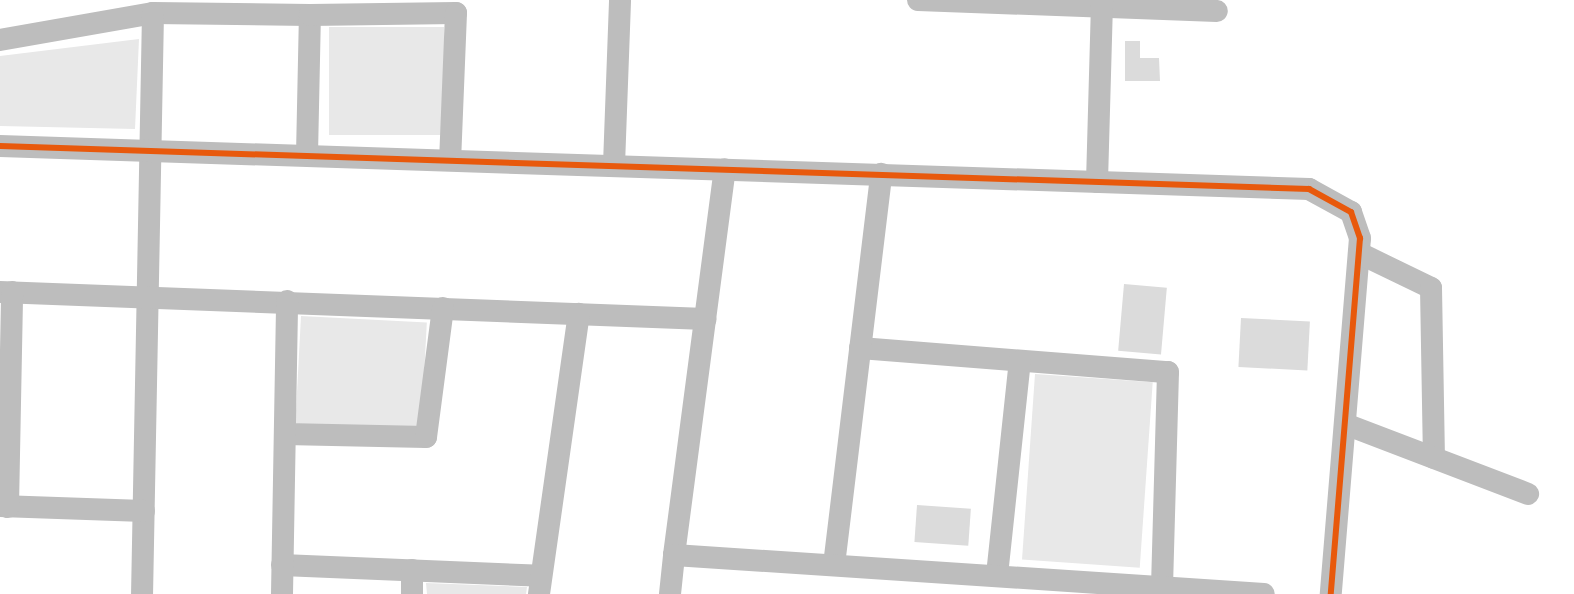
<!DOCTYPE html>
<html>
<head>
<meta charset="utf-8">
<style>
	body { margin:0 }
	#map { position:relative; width:1574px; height:594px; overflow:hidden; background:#fff; font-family:"Golos Text",sans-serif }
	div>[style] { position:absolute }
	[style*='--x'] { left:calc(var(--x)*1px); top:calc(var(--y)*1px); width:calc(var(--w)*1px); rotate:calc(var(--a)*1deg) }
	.green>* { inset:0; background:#e8e8e8; transform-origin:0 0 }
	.building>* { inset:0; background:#dbdbdb; transform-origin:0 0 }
	.minor>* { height:22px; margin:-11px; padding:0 11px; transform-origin:11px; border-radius:11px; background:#bdbdbd }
	.cycleway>* { height:6px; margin:-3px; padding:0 3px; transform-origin:3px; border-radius:3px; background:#e8590c }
	span { translate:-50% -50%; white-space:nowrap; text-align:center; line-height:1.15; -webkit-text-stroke:4.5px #fff; paint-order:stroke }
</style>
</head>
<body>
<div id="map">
	<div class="green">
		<i style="left:329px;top:27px;width:115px;height:108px"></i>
		<i style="clip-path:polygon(139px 39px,135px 129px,0 126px,0 56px)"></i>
		<i style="left:301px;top:316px;width:126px;height:108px;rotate:3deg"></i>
		<i style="left:1035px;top:374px;width:118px;height:186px;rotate:4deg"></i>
		<i style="clip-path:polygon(426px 583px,527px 587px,526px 594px,427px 594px)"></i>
	</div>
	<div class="building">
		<i style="clip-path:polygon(1125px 41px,1140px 41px,1140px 58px,1159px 58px,1160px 81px,1125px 81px)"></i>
		<i style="left:1124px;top:284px;width:43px;height:67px;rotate:5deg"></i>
		<i style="left:1241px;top:318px;width:69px;height:49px;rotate:3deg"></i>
		<i style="left:917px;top:505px;width:54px;height:37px;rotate:4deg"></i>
	</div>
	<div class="minor">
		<i style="--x:918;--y:0;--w:299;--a:2.1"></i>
		<i style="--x:153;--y:13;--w:157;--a:0.7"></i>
		<i style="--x:0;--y:40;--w:155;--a:-10"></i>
		<i style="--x:153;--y:13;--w:581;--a:91.08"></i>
		<i style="--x:0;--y:146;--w:1310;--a:1.88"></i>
		<i style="--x:1309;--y:189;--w:48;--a:28.7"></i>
		<i style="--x:1351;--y:212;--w:28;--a:71"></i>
		<i style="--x:1360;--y:238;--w:357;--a:94.7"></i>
		<i style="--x:307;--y:155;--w:140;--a:-88.8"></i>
		<i style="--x:310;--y:15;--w:146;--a:-0.8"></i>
		<i style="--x:456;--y:13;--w:147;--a:92.3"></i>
		<i style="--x:614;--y:165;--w:165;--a:-87.9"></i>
		<i style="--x:1097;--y:182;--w:182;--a:-88.4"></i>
		<i style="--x:1359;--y:253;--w:80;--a:25.9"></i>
		<i style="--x:1431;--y:288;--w:170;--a:89"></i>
		<i style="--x:0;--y:292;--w:706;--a:2.19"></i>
		<i style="--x:860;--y:348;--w:309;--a:4.5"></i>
		<i style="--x:1168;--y:372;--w:214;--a:91.6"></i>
		<i style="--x:1345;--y:424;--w:196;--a:20.9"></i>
		<i style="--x:285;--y:434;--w:141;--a:1.2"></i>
		<i style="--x:426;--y:437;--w:130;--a:-82.5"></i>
		<i style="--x:0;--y:506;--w:144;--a:2"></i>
		<i style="--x:8;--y:507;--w:215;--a:-88.9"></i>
		<i style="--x:674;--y:555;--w:389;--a:-82.5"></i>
		<i style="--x:282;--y:565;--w:259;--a:2.4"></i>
		<i style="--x:834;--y:565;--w:394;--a:-83.1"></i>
		<i style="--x:997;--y:575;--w:215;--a:-83.9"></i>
		<i style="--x:282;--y:594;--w:293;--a:-89"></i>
		<i style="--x:412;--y:594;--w:24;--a:-90"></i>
		<i style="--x:539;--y:594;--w:283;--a:-81.9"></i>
		<i style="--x:670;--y:594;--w:39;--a:-84"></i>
		<i style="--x:674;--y:555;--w:591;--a:3.78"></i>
	</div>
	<div class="cycleway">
		<i style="--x:0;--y:146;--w:1310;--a:1.88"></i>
		<i style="--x:1309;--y:189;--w:48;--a:28.7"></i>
		<i style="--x:1351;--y:212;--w:28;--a:71"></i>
		<i style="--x:1360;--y:238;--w:357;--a:94.7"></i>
	</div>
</div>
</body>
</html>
